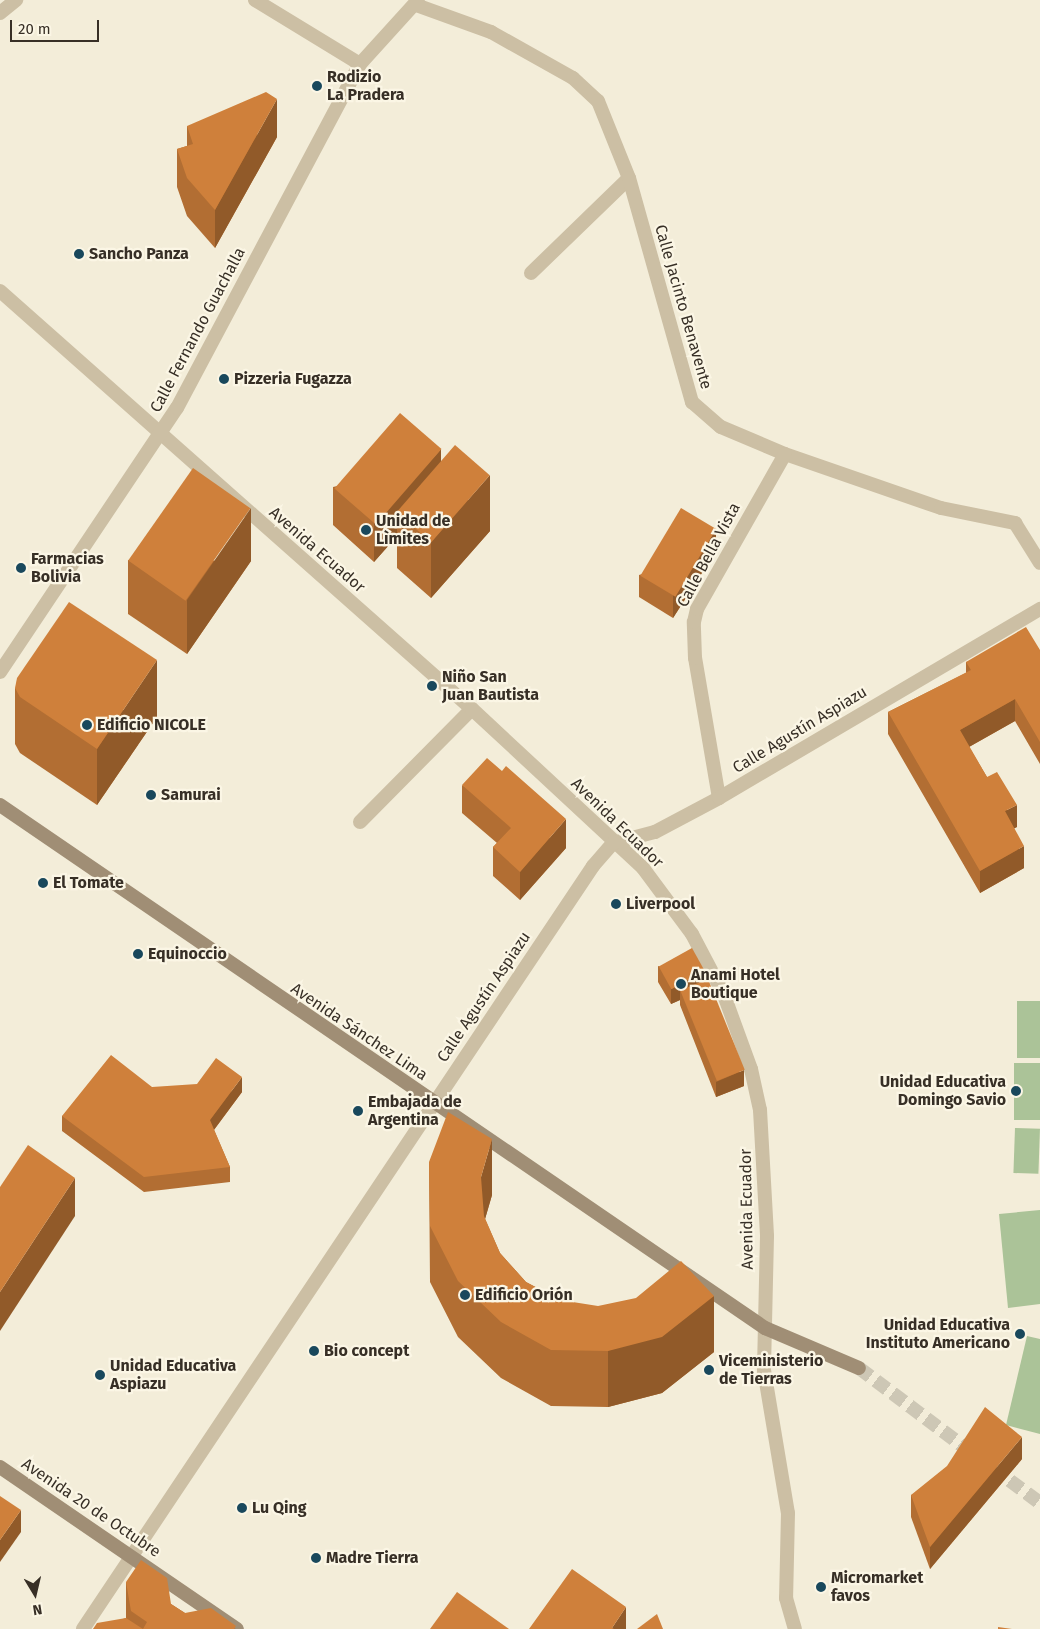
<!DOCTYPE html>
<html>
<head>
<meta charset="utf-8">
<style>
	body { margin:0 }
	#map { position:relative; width:1040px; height:1629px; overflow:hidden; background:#f3edd9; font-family:"Fira Sans",sans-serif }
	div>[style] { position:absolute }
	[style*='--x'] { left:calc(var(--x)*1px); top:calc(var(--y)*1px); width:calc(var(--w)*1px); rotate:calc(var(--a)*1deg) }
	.green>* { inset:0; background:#abc398; transform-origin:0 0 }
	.secondary-tunnel>* { height:14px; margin-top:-7px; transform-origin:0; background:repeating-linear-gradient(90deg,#cdc7b5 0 14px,transparent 0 21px) }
	.service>* { height:14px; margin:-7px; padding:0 7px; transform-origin:7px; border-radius:7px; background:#ccbfa4 }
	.minor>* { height:14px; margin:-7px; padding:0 7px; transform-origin:7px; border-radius:7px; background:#ccbfa4 }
	.secondary>* { height:14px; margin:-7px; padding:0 7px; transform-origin:7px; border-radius:7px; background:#a08e75 }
	.wall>* { inset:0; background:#b26e33 }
	.shaded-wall>* { inset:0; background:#915a29 }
	.building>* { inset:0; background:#cf803b; transform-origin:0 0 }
	.dots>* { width:14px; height:14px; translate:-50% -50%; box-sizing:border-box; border:2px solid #fbf6e5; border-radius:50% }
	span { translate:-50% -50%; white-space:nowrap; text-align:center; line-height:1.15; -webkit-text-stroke:4.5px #fbf6e5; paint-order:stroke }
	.poi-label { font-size:16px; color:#372f26; font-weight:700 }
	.left { translate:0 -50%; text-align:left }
	.right { translate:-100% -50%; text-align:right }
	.street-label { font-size:16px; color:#372f26 }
	.north { position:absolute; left:10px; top:1569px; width:50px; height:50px; -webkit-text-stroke:4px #fbf6e5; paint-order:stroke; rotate:171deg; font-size:14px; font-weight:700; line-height:20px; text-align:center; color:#372f26 }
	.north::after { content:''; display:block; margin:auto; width:18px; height:22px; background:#372f26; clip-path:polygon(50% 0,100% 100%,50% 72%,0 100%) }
	.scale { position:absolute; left:10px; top:20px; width:89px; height:22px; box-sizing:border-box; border:2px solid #372f26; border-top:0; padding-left:6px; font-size:15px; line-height:18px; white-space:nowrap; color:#372f26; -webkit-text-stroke:4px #fbf6e5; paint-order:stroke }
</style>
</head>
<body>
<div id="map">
	<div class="green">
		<i style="left:1017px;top:1001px;width:23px;height:57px"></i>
		<i style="left:1014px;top:1063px;width:26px;height:57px"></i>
		<i style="left:1015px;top:1128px;width:25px;height:45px;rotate:2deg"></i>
		<i style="clip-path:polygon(1040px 1210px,1040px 1304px,1008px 1308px,999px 1214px)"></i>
		<i style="clip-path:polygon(1027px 1336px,1040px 1339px,1040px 1434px,1006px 1425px)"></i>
	</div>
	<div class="secondary-tunnel">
		<i style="--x:859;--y:1368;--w:145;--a:36.9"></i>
		<i style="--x:993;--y:1468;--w:59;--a:36.7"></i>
	</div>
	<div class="service">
		<i style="--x:255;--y:0;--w:123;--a:31.4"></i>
		<i style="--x:531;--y:273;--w:136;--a:-44.1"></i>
		<i style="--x:360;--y:822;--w:159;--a:-45.3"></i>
	</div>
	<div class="minor">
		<i style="--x:416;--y:5;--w:80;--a:19.8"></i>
		<i style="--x:491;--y:32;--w:94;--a:29.3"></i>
		<i style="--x:573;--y:78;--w:34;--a:43"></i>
		<i style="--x:598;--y:101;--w:83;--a:68.1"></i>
		<i style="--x:629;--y:178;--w:233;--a:74.3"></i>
		<i style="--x:692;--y:402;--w:38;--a:41"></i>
		<i style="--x:721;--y:427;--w:69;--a:22.9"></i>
		<i style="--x:785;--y:454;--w:165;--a:19.1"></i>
		<i style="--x:941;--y:508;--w:76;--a:11.5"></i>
		<i style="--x:1015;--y:523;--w:47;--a:58"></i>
		<i style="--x:0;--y:13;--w:21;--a:-39"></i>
		<i style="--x:0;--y:291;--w:630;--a:41.53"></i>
		<i style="--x:472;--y:709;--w:233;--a:42.9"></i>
		<i style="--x:643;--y:868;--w:82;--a:53.4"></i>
		<i style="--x:692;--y:934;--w:69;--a:62.3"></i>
		<i style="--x:724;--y:995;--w:79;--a:70"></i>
		<i style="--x:751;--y:1069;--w:42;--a:77.6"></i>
		<i style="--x:760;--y:1110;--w:126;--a:86.8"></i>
		<i style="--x:767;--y:1236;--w:134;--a:91.3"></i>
		<i style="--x:764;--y:1370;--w:145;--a:80.5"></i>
		<i style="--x:788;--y:1513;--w:85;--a:91.3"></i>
		<i style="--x:786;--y:1598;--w:32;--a:74"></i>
		<i style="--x:0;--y:672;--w:318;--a:-56.2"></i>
		<i style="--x:177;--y:408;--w:390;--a:-62"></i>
		<i style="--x:360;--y:64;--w:86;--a:-47.8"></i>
		<i style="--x:719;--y:798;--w:142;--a:-99.7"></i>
		<i style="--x:695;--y:658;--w:36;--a:-92"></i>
		<i style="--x:694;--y:622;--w:13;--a:-77"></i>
		<i style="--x:697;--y:609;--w:178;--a:-60.4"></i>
		<i style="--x:83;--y:1629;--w:918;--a:-56.24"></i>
		<i style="--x:593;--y:866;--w:30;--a:-49"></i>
		<i style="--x:613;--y:843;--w:43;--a:-14.7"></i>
		<i style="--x:655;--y:832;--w:72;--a:-28"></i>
		<i style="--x:719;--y:798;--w:373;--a:-30.5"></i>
	</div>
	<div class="secondary">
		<i style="--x:0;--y:805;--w:927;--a:34.36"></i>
		<i style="--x:765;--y:1328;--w:102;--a:23.1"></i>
		<i style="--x:0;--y:1467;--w:287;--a:34.4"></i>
	</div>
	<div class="wall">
		<i style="clip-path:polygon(187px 126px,277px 137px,215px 248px,187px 216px,177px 187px,177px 149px,187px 146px)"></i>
		<i style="clip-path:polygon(441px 462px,490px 531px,431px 598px,397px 568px,397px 536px,374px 562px,333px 525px,333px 487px)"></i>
		<i style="clip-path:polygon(716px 551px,673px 618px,639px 597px,639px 575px)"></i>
		<i style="clip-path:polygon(128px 560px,251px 561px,187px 654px,128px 614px)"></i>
		<i style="clip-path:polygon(1040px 650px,1040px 764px,1015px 721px,969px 747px,1017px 827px,1014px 828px,1024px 868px,980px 893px,888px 734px,888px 712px,966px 673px,966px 662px)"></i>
		<i style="clip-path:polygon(15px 688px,157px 717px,97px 805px,20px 753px,15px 744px)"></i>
		<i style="clip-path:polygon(462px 785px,566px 848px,520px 900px,493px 876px,493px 847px,497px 843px,462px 813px)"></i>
		<i style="clip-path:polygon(658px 966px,705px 980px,744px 1086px,716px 1097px,680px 1005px,680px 1000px,671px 1004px,658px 982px)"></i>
		<i style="clip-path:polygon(152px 1087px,242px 1092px,214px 1130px,230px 1167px,230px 1182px,144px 1192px,62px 1131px,62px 1116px)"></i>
		<i style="clip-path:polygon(429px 1162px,492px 1195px,485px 1219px,500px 1253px,526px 1282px,560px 1300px,714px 1352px,662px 1393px,608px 1407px,551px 1406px,501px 1378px,458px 1337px,430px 1282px)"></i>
		<i style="clip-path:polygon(1022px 1459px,930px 1569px,911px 1517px,911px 1495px)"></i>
		<i style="clip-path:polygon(126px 1582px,171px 1604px,185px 1613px,236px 1629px,93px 1629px,126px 1618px)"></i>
	</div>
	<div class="shaded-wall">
		<i style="clip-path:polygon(277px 99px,277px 137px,215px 248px,215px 210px)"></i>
		<i style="clip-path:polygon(441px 449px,441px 488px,397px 512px,397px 536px,374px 562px,374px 523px)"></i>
		<i style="clip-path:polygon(490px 475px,490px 531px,431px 598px,431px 542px)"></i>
		<i style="clip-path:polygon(251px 508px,251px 561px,187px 654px,187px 600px)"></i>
		<i style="clip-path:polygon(716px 529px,716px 551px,673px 618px,673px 596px)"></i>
		<i style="clip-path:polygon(157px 660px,157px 717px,97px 805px,97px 749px)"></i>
		<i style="clip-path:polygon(1015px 699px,1015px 721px,960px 752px,960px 730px)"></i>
		<i style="clip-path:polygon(1017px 805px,1017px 827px,1005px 833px,1005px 811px)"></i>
		<i style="clip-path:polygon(566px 819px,566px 848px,520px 900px,520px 872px)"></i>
		<i style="clip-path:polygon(1024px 846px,1024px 868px,980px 893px,980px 871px)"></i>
		<i style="clip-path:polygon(705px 971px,705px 986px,680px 990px,680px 1000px,671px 1004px,671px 989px)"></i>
		<i style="clip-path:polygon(744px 1070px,744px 1086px,716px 1097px,716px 1082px)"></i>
		<i style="clip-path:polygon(242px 1077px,242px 1092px,210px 1135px,210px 1120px)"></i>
		<i style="clip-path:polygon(492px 1139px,492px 1195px,481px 1233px,481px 1177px)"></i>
		<i style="clip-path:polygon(75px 1178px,75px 1216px,0 1331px,0 1292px)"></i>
		<i style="clip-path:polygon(714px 1296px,714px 1352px,662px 1393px,608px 1407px,608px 1351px)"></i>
		<i style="clip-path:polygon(1022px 1437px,1022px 1459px,930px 1569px,930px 1547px)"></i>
		<i style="clip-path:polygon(21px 1510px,21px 1532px,0 1562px,0 1540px)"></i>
		<i style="clip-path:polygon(626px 1607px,626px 1629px,612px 1629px,612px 1628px)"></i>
	</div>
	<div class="building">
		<i style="clip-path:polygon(266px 92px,277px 99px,215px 210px,187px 178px,177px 149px,193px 144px,187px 126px)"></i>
		<i style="left:400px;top:413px;width:55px;height:100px;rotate:41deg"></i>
		<i style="left:455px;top:445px;width:46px;height:89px;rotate:41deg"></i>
		<i style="left:193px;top:468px;width:70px;height:113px;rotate:35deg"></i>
		<i style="left:681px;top:508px;width:41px;height:79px;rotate:31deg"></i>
		<i style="clip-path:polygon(69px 602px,157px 660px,97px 749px,20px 697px,15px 688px,17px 678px)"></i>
		<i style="clip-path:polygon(1026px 627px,1040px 650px,1040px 742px,1015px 699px,960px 730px,987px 777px,997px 772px,1017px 805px,1005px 811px,1024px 846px,980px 871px,888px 712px,971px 670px,966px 662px)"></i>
		<i style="clip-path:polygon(487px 758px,502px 771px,506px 766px,566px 819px,520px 872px,493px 847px,511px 828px,462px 785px)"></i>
		<i style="left:692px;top:948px;width:26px;height:38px;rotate:61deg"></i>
		<i style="left:708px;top:979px;width:98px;height:30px;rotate:68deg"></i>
		<i style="clip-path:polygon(111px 1055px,152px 1087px,197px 1084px,216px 1058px,242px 1077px,210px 1120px,230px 1167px,144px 1177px,62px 1116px)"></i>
		<i style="clip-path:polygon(448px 1112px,492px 1139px,481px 1177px,484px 1216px,500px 1253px,526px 1282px,560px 1300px,598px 1306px,636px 1298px,681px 1261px,714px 1296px,662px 1337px,608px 1351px,551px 1350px,501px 1322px,458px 1281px,430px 1226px,429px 1162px)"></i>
		<i style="clip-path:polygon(28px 1145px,75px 1178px,0 1292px,0 1187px)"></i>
		<i style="clip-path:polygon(985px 1407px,1022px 1437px,930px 1547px,911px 1495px,947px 1466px)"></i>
		<i style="clip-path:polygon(0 1496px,21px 1510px,0 1540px)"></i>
		<i style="clip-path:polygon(141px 1560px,167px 1578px,171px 1604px,185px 1613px,211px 1608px,236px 1626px,234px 1629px,143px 1629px,147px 1622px,131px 1611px,126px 1582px)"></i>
		<i style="clip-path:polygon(572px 1569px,626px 1607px,612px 1628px,614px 1629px,529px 1629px)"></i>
		<i style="clip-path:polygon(457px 1592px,509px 1629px,430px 1629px)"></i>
		<i style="clip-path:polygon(657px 1614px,663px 1629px,637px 1629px)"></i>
		<i style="clip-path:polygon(126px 1618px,143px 1629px,93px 1629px,97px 1623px)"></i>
		<i style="clip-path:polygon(998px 1627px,1012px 1629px,998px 1629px)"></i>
	</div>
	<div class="dots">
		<i style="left:317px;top:86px;background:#19485c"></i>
		<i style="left:79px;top:254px;background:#19485c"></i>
		<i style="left:224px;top:379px;background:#19485c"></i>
		<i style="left:366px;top:530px;background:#19485c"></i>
		<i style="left:21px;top:568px;background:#19485c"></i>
		<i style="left:432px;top:686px;background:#19485c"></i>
		<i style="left:87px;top:725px;background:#19485c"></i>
		<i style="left:151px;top:795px;background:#19485c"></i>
		<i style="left:43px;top:883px;background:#19485c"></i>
		<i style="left:616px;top:904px;background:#19485c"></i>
		<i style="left:138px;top:954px;background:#19485c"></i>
		<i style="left:681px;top:984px;background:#19485c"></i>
		<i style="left:1016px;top:1091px;background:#19485c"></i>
		<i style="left:358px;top:1111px;background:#19485c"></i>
		<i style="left:465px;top:1295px;background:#19485c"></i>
		<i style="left:1020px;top:1334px;background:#19485c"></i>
		<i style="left:314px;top:1351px;background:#19485c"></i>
		<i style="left:709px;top:1370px;background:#19485c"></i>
		<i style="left:100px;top:1375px;background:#19485c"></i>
		<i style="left:242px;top:1508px;background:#19485c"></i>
		<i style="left:316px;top:1558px;background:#19485c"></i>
		<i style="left:821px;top:1587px;background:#19485c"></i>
	</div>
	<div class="poi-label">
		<span class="left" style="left:327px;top:86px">Rodizio<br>La Pradera</span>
		<span class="left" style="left:89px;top:254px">Sancho Panza</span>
		<span class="left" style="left:234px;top:379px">Pizzeria Fugazza</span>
		<span class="left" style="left:376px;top:530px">Unidad de<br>Lìmites</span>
		<span class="left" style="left:31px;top:568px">Farmacias<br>Bolivia</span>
		<span class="left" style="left:442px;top:686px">Niño San<br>Juan Bautista</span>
		<span class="left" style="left:97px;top:725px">Edificio NICOLE</span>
		<span class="left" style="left:161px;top:795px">Samurai</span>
		<span class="left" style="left:53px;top:883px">El Tomate</span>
		<span class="left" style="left:626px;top:904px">Liverpool</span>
		<span class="left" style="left:148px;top:954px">Equinoccio</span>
		<span class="left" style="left:691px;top:984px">Anami Hotel<br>Boutique</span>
		<span class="right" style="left:1006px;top:1091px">Unidad Educativa<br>Domingo Savio</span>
		<span class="left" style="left:368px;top:1111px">Embajada de<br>Argentina</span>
		<span class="left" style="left:475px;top:1295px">Edificio Orión</span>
		<span class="right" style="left:1010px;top:1334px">Unidad Educativa<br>Instituto Americano</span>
		<span class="left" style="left:324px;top:1351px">Bio concept</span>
		<span class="left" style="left:719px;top:1370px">Viceministerio<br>de Tierras</span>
		<span class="left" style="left:110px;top:1375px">Unidad Educativa<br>Aspiazu</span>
		<span class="left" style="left:252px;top:1508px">Lu Qing</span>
		<span class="left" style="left:326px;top:1558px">Madre Tierra</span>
		<span class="left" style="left:831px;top:1587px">Micromarket<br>favos</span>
	</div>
	<div class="street-label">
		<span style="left:683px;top:307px;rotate:74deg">Calle Jacinto Benavente</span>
		<span style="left:198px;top:330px;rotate:-62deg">Calle Fernando Guachalla</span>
		<span style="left:317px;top:550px;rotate:41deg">Avenida Ecuador</span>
		<span style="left:709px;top:555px;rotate:-62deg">Calle Bella Vista</span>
		<span style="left:800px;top:730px;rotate:-31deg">Calle Agustín Aspiazu</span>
		<span style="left:617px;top:823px;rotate:44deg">Avenida Ecuador</span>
		<span style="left:484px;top:997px;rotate:-56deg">Calle Agustín Aspiazu</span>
		<span style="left:359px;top:1032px;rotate:34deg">Avenida Sánchez Lima</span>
		<span style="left:747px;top:1209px;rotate:-91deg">Avenida Ecuador</span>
		<span style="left:91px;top:1508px;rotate:34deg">Avenida 20 de Octubre</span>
	</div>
	<div class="north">N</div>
	<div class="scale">20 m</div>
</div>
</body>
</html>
